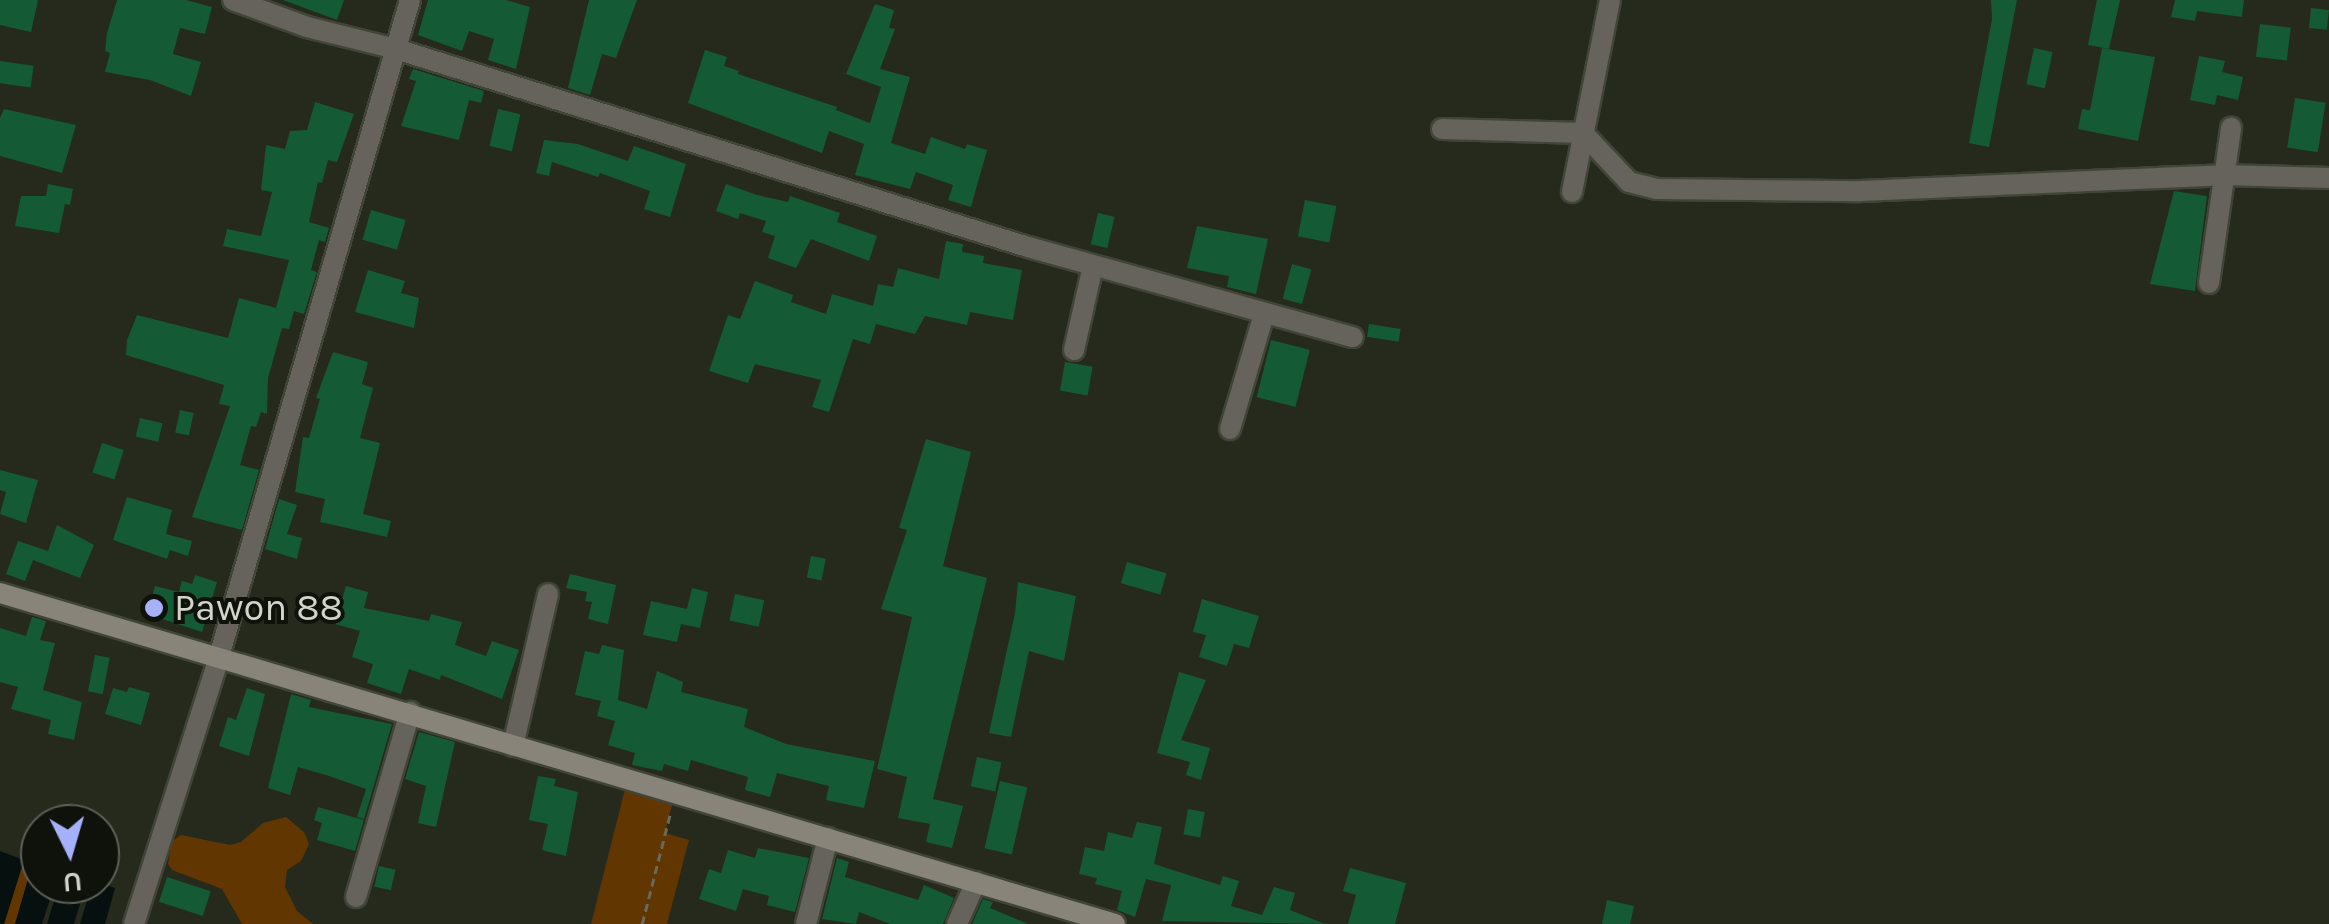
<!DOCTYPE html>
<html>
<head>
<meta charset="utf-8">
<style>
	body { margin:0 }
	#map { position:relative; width:2329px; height:924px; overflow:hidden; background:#252a1c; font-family:Karla,sans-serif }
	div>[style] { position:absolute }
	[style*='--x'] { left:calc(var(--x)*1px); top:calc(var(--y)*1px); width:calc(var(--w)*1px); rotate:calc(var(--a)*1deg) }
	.green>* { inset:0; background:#623600 }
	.water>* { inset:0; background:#05100f }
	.building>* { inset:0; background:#145a34; transform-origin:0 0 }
	.path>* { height:2.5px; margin-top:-1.25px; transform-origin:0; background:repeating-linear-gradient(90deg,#676b5f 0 8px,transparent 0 13px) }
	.roads { filter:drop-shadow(2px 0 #404538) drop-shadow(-2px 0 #404538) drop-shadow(0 2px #404538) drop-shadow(0 -2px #404538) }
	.street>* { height:20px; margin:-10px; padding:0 10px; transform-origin:10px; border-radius:10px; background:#65635c }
	.secondary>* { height:20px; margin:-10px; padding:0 10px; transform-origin:10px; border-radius:10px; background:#888479 }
	.dots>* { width:28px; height:28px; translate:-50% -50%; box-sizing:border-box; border:5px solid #0f120b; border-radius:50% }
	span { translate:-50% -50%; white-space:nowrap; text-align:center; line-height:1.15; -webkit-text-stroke:8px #0f120b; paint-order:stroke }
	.poi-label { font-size:38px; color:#d0d4cb }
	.left { translate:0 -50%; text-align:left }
	.north { position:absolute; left:20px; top:804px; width:100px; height:100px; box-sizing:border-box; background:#0f120b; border:2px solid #5c6058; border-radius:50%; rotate:175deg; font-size:28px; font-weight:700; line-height:40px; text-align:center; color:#d0d4cb }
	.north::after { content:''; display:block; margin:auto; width:35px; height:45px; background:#a6b1fc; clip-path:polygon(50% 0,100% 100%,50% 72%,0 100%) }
</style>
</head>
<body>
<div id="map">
	<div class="green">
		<i style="clip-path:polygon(627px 781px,675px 793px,665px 833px,689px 840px,667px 924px,591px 924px)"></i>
		<i style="clip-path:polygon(286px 817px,304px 832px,309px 844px,301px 861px,287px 870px,285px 887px,297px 911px,313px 924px,242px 924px,222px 889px,172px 870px,168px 864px,172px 841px,181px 835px,230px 845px,241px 842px,263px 823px)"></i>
		<i style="clip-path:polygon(24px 860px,33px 862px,15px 924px,4px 924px)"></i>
	</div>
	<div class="water">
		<i style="clip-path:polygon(0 851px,24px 860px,4px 924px,0 924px)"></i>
		<i style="clip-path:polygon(33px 862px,40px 864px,40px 884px,55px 884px,42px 924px,15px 924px)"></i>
		<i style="clip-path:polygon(100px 883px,115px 888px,105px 924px,80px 924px,92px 884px)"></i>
		<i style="clip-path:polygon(59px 884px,86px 884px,74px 924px,47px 924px)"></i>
	</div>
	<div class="building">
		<i style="clip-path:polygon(0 0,38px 0,31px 32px,0 25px)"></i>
		<i style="clip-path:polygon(117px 0,186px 0,212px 7px,205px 34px,180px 28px,173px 54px,201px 62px,191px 96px,150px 80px,105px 72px,110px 53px,105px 51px,107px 33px)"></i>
		<i style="clip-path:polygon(283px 0,344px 0,337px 20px)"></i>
		<i style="clip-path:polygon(428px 0,506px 0,530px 7px,516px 69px,488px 60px,494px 39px,469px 31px,462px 51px,418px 35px)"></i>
		<i style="clip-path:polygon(589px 0,637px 0,616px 58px,602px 54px,590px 95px,568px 88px)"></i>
		<i style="clip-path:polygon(1991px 0,2017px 0,1989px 147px,1969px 143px,1992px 19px)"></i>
		<i style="clip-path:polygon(2097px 0,2120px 0,2109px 49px,2088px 45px)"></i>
		<i style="clip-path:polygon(2175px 0,2244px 0,2242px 17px,2197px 11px,2195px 21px,2171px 17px)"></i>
		<i style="clip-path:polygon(875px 4px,894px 10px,889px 28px,895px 29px,880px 69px,910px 77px,891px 143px,925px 154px,931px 137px,965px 149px,967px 144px,987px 150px,971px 207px,948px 200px,953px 185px,916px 172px,910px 189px,855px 175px,864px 144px,829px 131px,822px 153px,688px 103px,705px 50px,727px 57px,724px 66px,739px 71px,738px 74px,837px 107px,836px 110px,870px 123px,881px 87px,846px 74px)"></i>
		<i style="left:2311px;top:8px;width:18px;height:20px;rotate:6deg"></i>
		<i style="left:2260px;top:24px;width:31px;height:33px;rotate:7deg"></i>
		<i style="left:2034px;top:48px;width:19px;height:37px;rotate:12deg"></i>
		<i style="clip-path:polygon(2102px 48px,2155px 57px,2138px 141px,2078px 129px,2082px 109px,2090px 110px)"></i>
		<i style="clip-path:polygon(2199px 56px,2225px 61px,2222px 72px,2243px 77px,2238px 100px,2217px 95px,2215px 105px,2190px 100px)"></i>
		<i style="left:0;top:61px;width:34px;height:22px;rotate:8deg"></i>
		<i style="clip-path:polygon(413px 69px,484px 91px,481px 103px,469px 100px,459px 140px,401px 126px,416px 81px,409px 79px)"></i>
		<i style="left:2295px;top:98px;width:31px;height:50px;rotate:9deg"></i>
		<i style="clip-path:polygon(315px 102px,354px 114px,337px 162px,328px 160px,322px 183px,318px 182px,309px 222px,329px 228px,325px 242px,319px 240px,311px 270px,317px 272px,304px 314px,294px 311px,289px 329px,282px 328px,268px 378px,267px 414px,261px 412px,256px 427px,251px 426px,240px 465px,259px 470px,242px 530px,192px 517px,230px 406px,219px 404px,224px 385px,126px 355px,127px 340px,137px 315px,228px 338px,239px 298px,276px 308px,289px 260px,223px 246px,227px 229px,261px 236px,272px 192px,261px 190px,266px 145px,285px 149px,290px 131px,307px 130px)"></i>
		<i style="clip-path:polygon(4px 109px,76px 125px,62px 173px,0 156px,0 118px)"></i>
		<i style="left:498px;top:109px;width:23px;height:38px;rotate:13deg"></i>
		<i style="clip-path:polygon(544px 140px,578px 144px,628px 161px,634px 146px,686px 164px,670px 217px,644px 209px,650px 191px,600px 173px,598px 177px,552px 162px,549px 176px,536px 173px)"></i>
		<i style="clip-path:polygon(48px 184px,73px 189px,70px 205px,65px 204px,59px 233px,15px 226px,21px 196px,46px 196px)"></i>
		<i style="clip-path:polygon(726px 184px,757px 195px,788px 202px,790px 196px,840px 213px,837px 222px,877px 236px,869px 261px,811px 239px,796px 268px,768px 258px,775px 236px,762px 232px,766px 221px,740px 213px,738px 219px,716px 211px)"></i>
		<i style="clip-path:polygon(2174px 191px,2207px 196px,2195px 291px,2150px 284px)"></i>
		<i style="left:1305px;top:200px;width:32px;height:37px;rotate:11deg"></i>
		<i style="left:371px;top:210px;width:36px;height:31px;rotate:16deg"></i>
		<i style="left:1098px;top:213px;width:17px;height:32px;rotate:13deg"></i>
		<i style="clip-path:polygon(1197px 226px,1268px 239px,1256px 294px,1227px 287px,1229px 276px,1187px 268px)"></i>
		<i style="clip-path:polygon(946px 241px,963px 244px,962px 252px,984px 256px,983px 263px,1022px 270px,1013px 320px,970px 312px,967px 325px,925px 316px,915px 334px,876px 324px,870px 344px,853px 339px,829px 412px,812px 407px,821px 380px,755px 364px,748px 383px,709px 371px,728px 315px,740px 319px,755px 281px,793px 295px,791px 302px,826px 314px,832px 294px,873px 306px,878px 284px,893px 287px,898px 268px,939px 279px)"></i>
		<i style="left:1292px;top:264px;width:20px;height:36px;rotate:15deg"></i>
		<i style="clip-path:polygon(368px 270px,405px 281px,401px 293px,419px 298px,414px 328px,355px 312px)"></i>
		<i style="left:1369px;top:324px;width:32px;height:13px;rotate:9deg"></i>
		<i style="left:1271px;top:340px;width:40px;height:59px;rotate:14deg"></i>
		<i style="clip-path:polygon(333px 352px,368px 362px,362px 384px,373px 388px,360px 438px,380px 443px,363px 514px,391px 521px,387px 537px,320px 522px,325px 499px,295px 492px,303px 437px,309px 438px,320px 399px,316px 398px)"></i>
		<i style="left:1065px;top:362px;width:28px;height:29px;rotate:10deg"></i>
		<i style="left:180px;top:410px;width:14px;height:23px;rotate:12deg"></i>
		<i style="left:140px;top:418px;width:23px;height:19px;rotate:13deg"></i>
		<i style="clip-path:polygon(926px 439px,971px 452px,943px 566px,987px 578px,933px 799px,963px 806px,952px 848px,926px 842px,930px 824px,898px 818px,907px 777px,877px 769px,912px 617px,881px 609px,907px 530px,899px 528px)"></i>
		<i style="left:102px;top:443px;width:23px;height:31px;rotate:18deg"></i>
		<i style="clip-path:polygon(0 470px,38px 480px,26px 523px,0 514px,6px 492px,0 490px)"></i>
		<i style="clip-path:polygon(127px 497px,172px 510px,166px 534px,192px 541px,188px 556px,170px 550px,167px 559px,113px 540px)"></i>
		<i style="clip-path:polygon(279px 499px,297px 505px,287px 534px,302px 538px,297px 559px,265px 549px)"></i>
		<i style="clip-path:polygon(57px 525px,94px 545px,80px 578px,33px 560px,25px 581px,6px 574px,18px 541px,48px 551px)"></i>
		<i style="left:811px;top:556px;width:15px;height:22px;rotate:11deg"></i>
		<i style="left:1127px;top:562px;width:41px;height:22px;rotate:16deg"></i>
		<i style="clip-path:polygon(570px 574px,616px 585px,608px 624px,588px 619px,592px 602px,585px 601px,587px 592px,566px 588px)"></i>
		<i style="clip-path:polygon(195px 575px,217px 582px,202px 632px,147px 614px,155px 586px,179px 592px,182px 581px,192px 584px)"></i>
		<i style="clip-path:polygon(1018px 582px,1076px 596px,1064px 661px,1029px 651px,1011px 737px,989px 733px,1015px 613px)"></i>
		<i style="clip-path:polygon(346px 586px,368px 592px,364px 608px,429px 621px,431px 614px,462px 622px,455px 645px,486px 656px,492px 641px,519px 650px,502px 699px,441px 675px,440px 680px,409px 669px,401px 694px,367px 683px,373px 664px,352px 657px,360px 631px,335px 624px)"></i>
		<i style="clip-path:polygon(692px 588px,708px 592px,700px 628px,681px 624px,677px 642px,643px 635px,651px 601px,687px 609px)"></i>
		<i style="left:735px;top:594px;width:30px;height:27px;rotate:12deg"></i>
		<i style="clip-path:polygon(1202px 599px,1259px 616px,1249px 648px,1234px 644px,1227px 666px,1199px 657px,1206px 635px,1193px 632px)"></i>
		<i style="clip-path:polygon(32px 617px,46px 621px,40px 640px,55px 643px,43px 690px,82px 702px,74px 740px,48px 734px,51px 720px,11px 709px,18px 687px,0 682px,0 628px,26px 636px)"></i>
		<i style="clip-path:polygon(602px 645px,624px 650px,618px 700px,647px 709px,657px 671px,683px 682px,681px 692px,748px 709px,744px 727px,786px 744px,875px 761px,864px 808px,826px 800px,829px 786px,777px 773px,770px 797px,745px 790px,748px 777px,691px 760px,688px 771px,664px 764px,662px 771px,632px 765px,635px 753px,608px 745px,615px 721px,597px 716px,601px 701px,575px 695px,585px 651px,599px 654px)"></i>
		<i style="left:95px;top:655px;width:15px;height:37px;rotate:11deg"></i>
		<i style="clip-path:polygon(1179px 672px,1206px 680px,1181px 740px,1210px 748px,1201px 780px,1186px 775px,1190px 762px,1157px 753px)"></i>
		<i style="clip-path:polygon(129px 687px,150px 693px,141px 725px,105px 714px,113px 688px,127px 692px)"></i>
		<i style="clip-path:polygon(247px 688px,265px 694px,249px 756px,219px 746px,228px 717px,236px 720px)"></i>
		<i style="clip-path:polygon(291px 694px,311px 700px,309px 707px,392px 724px,364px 819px,357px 817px,366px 789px,329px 776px,298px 767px,290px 795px,268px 788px)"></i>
		<i style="clip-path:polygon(419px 732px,455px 742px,436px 827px,418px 823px,426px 786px,405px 779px)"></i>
		<i style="left:977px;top:757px;width:25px;height:30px;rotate:12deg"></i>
		<i style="clip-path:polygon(538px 776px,556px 779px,554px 786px,578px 792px,566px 856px,542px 850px,548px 824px,529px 820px)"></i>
		<i style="left:1000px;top:781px;width:28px;height:69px;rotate:13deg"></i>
		<i style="clip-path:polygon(318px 807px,364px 820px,355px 851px,317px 840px,322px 823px,314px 820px)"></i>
		<i style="left:1188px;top:809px;width:17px;height:26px;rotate:10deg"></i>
		<i style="clip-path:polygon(1137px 822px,1162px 827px,1154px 864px,1220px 885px,1223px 876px,1239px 881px,1231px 906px,1262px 915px,1274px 887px,1295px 893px,1290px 910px,1325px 924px,1162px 921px,1171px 885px,1146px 879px,1135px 917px,1117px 910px,1122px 891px,1095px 884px,1097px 878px,1079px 874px,1085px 847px,1104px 851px,1108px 832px,1132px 838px)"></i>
		<i style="clip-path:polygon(758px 848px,809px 858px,795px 912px,767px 905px,769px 896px,743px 889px,736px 911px,699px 899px,709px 869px,721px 873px,728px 850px,755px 858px)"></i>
		<i style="clip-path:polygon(837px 858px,849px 862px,845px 877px,918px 900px,924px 885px,954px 898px,943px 924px,890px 924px,859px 912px,856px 924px,822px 919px)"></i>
		<i style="left:379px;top:866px;width:17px;height:21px;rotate:13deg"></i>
		<i style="clip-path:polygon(1350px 868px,1406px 883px,1395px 924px,1348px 924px,1356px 895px,1343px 891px)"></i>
		<i style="left:167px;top:877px;width:46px;height:26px;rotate:18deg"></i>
		<i style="clip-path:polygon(983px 899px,993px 902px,990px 908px,1028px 924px,972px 924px)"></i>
		<i style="clip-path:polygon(1607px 900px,1634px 906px,1630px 924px,1602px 924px)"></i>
	</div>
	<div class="path">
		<i style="--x:642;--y:924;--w:114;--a:-75.7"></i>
	</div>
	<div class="roads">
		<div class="street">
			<i style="--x:233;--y:0;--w:79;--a:20"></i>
			<i style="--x:307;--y:27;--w:92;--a:13.9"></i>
			<i style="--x:396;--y:49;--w:662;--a:17.4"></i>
			<i style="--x:1028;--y:247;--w:337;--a:15.5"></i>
			<i style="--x:1442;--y:129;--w:141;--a:1.6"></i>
			<i style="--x:1583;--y:133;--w:67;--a:46.8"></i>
			<i style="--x:1629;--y:182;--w:29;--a:14"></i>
			<i style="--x:1657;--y:189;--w:204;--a:0.6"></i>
			<i style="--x:1861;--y:191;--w:363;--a:-2.5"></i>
			<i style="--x:2224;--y:175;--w:105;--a:1.6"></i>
			<i style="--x:1572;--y:192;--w:196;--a:-78.8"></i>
			<i style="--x:2209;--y:283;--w:157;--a:-81.9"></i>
			<i style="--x:1074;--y:350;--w:86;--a:-77.3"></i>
			<i style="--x:1230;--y:429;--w:120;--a:-73.5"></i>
			<i style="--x:513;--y:746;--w:156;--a:-77"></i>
			<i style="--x:356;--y:897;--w:193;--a:-73.7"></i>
			<i style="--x:134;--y:924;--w:277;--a:-72.3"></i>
			<i style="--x:218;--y:660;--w:687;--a:-73.78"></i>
			<i style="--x:806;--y:924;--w:89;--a:-75.7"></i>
			<i style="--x:957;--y:924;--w:46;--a:-65.7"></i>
		</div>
		<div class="secondary">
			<i style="--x:0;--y:593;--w:1163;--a:16.53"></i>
		</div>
	</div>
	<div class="dots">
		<i style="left:154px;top:608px;background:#a6b1fc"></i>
	</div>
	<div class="poi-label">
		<span class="left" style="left:174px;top:608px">Pawon 88</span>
	</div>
	<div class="north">U</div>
</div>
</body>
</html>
